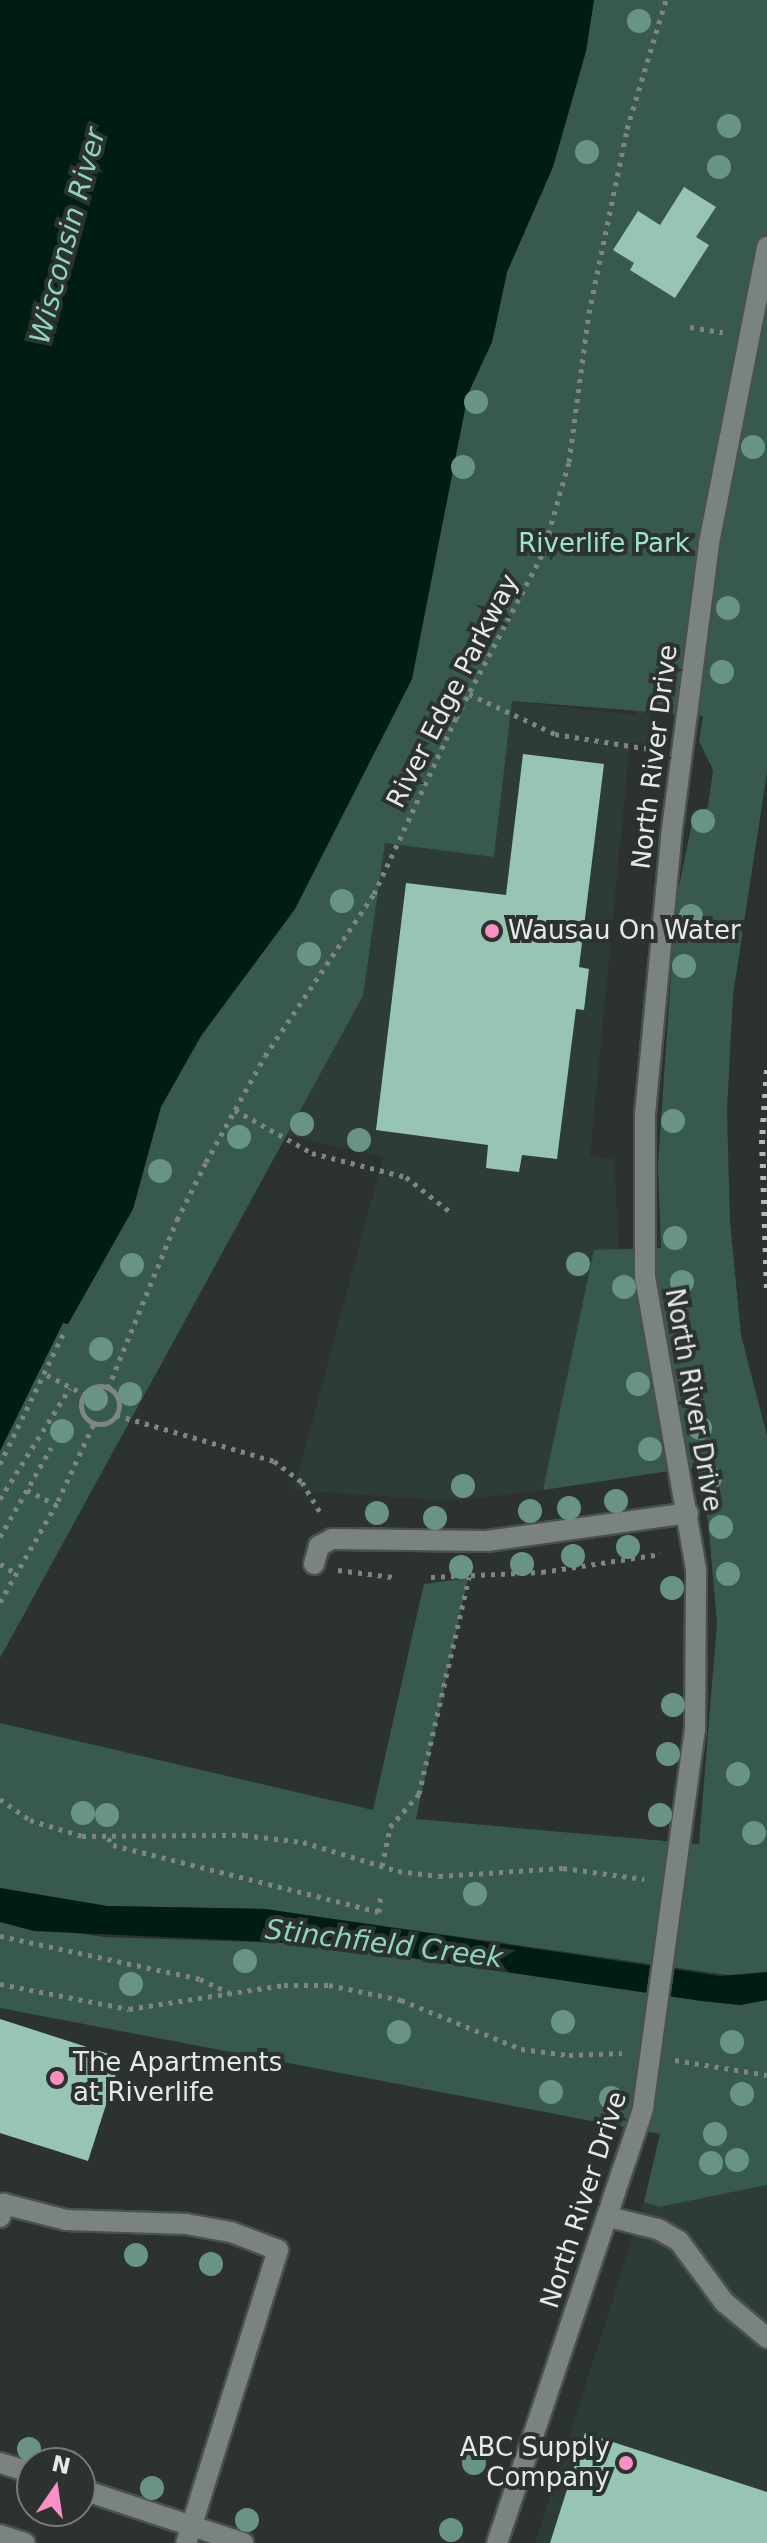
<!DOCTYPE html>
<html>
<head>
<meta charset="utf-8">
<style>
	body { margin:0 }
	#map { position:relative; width:767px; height:2543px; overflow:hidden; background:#2b322f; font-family:"DejaVu Sans",sans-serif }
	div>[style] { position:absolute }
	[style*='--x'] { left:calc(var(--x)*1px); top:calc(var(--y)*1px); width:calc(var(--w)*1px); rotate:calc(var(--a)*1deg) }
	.built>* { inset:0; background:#2e3c37 }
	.green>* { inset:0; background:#385a4e }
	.water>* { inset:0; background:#001d13 }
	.building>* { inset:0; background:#98c5b3 }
	.path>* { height:5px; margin-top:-2.5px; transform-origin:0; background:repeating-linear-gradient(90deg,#7f8583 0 4px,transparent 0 10px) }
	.path>.ring { margin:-2.5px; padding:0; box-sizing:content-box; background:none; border:5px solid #7f8583; border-radius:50% }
	.roads { filter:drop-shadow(2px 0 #4a504d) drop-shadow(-2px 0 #4a504d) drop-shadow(0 2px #4a504d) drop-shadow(0 -2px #4a504d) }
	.minor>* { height:20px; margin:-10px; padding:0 10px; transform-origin:10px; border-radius:10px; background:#7a837f }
	.rail>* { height:6px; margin-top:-3px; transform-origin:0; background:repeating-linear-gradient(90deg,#b7bcba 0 4px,transparent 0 12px) }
	.trees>* { width:24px; height:24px; margin:-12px; border-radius:50%; background:#699484 }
	.dots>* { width:22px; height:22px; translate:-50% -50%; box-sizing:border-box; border:4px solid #2b322f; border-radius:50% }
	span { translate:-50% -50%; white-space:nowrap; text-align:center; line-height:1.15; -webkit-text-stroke:8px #2b322f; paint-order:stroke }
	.park-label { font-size:26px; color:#9be5c9 }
	.street-label { font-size:26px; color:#e5e9e7 }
	.poi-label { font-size:26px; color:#e5e9e7 }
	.left { translate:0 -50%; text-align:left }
	.right { translate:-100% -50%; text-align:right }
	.water-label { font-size:28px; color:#8cd6ba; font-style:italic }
	.north { position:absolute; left:16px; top:2447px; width:80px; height:80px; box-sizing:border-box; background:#2b322f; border:2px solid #757b79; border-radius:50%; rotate:13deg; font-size:22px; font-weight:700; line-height:32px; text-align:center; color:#e5e9e7 }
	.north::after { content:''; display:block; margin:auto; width:28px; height:36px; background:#fa8fc6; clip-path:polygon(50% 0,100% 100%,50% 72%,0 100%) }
</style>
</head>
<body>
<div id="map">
	<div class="built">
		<i style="clip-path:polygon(512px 701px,634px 715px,635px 709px,651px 711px,649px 744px,630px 742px,590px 1156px,614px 1159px,619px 1250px,594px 1251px,543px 1490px,453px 1501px,294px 1490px,383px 1157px,287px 1135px,363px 996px,385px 842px,494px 857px)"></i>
		<i style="clip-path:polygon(767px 2185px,767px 2543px,535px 2543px,644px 2202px,659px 2207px)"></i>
	</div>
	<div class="green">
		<i style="clip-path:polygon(594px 0,767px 0,767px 772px,733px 995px,727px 1111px,730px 1222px,741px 1335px,767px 1436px,767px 1972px,741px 1977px,265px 1909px,107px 1906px,0 1888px,0 1723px,373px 1810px,424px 1584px,468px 1578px,416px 1819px,699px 1844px,717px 1623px,708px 1521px,696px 1467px,543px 1490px,594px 1250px,661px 1248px,658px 1165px,676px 901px,692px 823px,708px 807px,713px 770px,699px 741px,703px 716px,512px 701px,494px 857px,385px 843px,363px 996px,0 1658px,0 1451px,63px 1322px,68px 1324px,133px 1209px,160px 1107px,201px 1036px,444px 513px,468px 394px,495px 329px,507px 272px,553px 166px,586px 51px)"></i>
		<i style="clip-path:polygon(0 1922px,104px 1937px,318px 1944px,702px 2001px,740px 2005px,767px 2000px,767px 2185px,659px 2207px,644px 2202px,660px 2134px,0 2008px)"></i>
	</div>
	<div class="water">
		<i style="clip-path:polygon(0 0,594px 0,586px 51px,553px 167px,507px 272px,492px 342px,468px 394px,412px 679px,295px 909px,201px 1036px,161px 1107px,133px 1209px,68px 1324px,63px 1323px,0 1451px)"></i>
		<i style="clip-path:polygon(0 1888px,107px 1906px,265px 1909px,720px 1976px,767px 1972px,767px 2000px,740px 2005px,702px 2001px,318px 1944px,34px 1931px,0 1922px)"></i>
	</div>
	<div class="building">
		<i style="clip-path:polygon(684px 187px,716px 207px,696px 237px,709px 245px,675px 298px,630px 270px,634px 263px,613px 250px,638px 211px,660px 225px)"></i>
		<i style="clip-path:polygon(523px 754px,604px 764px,579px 967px,589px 969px,584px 1010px,576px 1009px,557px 1159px,522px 1155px,519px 1172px,486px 1168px,488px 1145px,376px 1130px,406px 883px,506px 895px)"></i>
		<i style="clip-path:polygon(0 2019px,121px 2058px,88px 2161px,0 2133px)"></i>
		<i style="clip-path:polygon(585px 2433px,767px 2492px,767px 2543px,550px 2543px)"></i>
	</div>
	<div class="path">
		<i style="--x:690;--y:327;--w:33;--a:9"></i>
		<i style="--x:469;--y:694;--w:95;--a:24.9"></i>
		<i style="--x:555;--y:734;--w:102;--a:9"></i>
		<i style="--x:235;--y:1110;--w:88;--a:29.2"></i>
		<i style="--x:312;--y:1153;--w:97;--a:14.3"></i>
		<i style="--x:406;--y:1177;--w:55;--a:38.3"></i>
		<i style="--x:47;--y:1375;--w:42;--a:27.2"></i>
		<i class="ring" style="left:81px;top:1386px;width:33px;height:33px"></i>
		<i style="--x:108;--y:1388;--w:182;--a:-67.7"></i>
		<i style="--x:177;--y:1220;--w:65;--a:-63.4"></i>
		<i style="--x:206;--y:1162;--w:121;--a:-60.9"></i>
		<i style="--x:265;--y:1056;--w:195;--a:-56.1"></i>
		<i style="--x:374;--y:894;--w:194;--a:-65"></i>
		<i style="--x:456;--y:718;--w:187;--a:-62.2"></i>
		<i style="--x:543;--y:553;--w:95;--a:-74.1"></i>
		<i style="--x:569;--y:462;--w:150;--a:-82.4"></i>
		<i style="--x:589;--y:313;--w:188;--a:-78.3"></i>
		<i style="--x:627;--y:129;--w:135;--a:-73.2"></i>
		<i style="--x:116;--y:1415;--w:165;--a:16.2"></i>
		<i style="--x:274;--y:1461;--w:35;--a:37"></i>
		<i style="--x:302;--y:1482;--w:39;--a:59"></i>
		<i style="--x:0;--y:1464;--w:147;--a:-64.1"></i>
		<i style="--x:27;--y:1490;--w:33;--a:27"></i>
		<i style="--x:0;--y:1499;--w:131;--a:-57.8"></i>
		<i style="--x:0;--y:1537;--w:103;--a:-60.2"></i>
		<i style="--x:0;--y:1564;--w:20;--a:30"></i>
		<i style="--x:338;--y:1570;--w:55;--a:7.3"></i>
		<i style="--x:431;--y:1577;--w:111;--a:-2.6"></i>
		<i style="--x:542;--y:1572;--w:120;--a:-8.6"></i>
		<i style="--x:0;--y:1602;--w:116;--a:-60.1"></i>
		<i style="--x:58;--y:1501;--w:86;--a:-65.2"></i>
		<i style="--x:0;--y:1799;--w:37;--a:35"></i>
		<i style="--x:30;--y:1820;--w:54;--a:17.1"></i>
		<i style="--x:82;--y:1836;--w:162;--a:-0.4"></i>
		<i style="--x:244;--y:1835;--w:59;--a:6.8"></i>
		<i style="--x:303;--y:1842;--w:99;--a:17"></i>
		<i style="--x:398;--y:1871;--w:41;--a:7"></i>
		<i style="--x:439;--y:1876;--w:124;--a:-3.7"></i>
		<i style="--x:563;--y:1868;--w:82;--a:7.7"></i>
		<i style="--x:108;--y:1838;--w:9;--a:54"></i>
		<i style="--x:113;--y:1845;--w:274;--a:14.1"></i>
		<i style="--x:379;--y:1912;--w:18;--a:-84"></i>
		<i style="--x:382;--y:1866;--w:40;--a:-78"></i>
		<i style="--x:390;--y:1827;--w:44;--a:-48.7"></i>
		<i style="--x:419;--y:1794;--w:223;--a:-77"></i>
		<i style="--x:0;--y:1936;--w:205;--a:12.1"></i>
		<i style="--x:200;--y:1979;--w:33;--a:25"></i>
		<i style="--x:0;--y:1984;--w:131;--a:11"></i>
		<i style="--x:129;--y:2009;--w:157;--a:-8.8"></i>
		<i style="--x:284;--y:1985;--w:45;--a:0"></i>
		<i style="--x:329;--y:1985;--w:74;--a:11.8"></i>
		<i style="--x:401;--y:2000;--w:130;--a:22.2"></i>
		<i style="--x:521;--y:2049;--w:48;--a:7.1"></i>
		<i style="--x:569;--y:2055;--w:53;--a:-2.2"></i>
		<i style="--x:675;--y:2060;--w:93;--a:9.3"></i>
	</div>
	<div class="roads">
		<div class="minor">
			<i style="--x:314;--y:1564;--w:19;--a:-74"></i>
			<i style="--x:319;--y:1546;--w:15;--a:-28"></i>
			<i style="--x:332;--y:1539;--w:155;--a:0.7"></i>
			<i style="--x:487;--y:1541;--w:203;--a:-7.9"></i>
			<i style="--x:0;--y:2217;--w:14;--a:-73"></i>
			<i style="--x:4;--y:2204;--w:64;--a:14.5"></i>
			<i style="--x:66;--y:2220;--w:120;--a:1.9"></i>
			<i style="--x:186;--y:2224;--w:46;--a:10.1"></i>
			<i style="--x:231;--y:2232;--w:50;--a:21"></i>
			<i style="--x:278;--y:2250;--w:307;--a:107.4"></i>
			<i style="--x:609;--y:2217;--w:50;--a:13.8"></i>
			<i style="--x:658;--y:2229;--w:24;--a:30"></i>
			<i style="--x:679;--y:2241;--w:76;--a:53.6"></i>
			<i style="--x:724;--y:2302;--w:56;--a:39.9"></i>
			<i style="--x:0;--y:2463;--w:34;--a:17"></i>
			<i style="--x:80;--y:2489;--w:172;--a:18.3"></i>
			<i style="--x:0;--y:2535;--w:26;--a:18"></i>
			<i style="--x:497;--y:2543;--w:459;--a:-71.4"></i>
			<i style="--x:643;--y:2108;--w:382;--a:-82.2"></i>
			<i style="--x:695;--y:1730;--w:161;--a:-89.6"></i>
			<i style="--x:696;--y:1569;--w:296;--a:-99.9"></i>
			<i style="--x:645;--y:1277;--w:163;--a:-90"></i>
			<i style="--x:645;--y:1114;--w:278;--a:-84.6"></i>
			<i style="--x:671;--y:837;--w:296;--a:-82.6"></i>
			<i style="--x:709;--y:543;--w:302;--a:-78.9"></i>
		</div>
	</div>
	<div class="rail">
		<i style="--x:767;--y:1070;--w:70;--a:94.1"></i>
		<i style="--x:762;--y:1140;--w:149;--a:88.1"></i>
	</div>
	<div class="trees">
		<i style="left:639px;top:21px"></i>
		<i style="left:729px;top:126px"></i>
		<i style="left:587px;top:152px"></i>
		<i style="left:719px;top:167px"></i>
		<i style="left:476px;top:402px"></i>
		<i style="left:753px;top:447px"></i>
		<i style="left:463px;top:467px"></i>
		<i style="left:728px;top:608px"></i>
		<i style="left:722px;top:672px"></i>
		<i style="left:703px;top:821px"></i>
		<i style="left:342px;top:901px"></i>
		<i style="left:691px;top:916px"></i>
		<i style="left:309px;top:954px"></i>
		<i style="left:684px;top:966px"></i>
		<i style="left:673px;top:1121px"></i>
		<i style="left:302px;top:1124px"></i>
		<i style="left:239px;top:1137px"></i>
		<i style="left:359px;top:1140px"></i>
		<i style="left:160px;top:1171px"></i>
		<i style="left:675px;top:1238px"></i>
		<i style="left:578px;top:1264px"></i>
		<i style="left:132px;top:1265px"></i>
		<i style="left:682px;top:1282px"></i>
		<i style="left:624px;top:1287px"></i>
		<i style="left:685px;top:1345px"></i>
		<i style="left:101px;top:1349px"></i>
		<i style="left:638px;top:1384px"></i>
		<i style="left:130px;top:1394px"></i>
		<i style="left:96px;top:1399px"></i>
		<i style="left:700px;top:1428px"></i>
		<i style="left:62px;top:1431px"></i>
		<i style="left:650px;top:1449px"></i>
		<i style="left:710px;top:1478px"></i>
		<i style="left:463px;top:1486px"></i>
		<i style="left:616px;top:1501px"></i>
		<i style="left:569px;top:1508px"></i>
		<i style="left:530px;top:1511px"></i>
		<i style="left:377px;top:1513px"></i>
		<i style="left:435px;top:1518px"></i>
		<i style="left:721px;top:1527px"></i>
		<i style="left:628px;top:1547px"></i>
		<i style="left:573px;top:1556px"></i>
		<i style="left:522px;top:1564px"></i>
		<i style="left:461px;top:1567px"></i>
		<i style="left:728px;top:1574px"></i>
		<i style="left:672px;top:1588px"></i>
		<i style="left:673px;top:1705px"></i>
		<i style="left:668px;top:1754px"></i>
		<i style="left:738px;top:1774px"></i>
		<i style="left:83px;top:1813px"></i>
		<i style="left:107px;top:1815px"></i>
		<i style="left:660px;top:1815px"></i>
		<i style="left:754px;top:1833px"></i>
		<i style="left:475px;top:1894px"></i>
		<i style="left:245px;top:1961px"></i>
		<i style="left:131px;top:1984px"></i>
		<i style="left:563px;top:2022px"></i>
		<i style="left:399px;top:2032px"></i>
		<i style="left:732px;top:2042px"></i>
		<i style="left:551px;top:2092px"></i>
		<i style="left:742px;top:2094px"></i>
		<i style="left:611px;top:2098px"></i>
		<i style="left:715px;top:2134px"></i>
		<i style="left:737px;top:2160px"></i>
		<i style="left:711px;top:2163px"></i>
		<i style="left:136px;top:2255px"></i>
		<i style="left:211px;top:2264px"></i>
		<i style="left:29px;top:2449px"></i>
		<i style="left:474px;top:2463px"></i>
		<i style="left:152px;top:2488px"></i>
		<i style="left:247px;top:2520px"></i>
		<i style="left:451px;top:2530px"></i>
	</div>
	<div class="dots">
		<i style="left:492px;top:931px;background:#fa8fc6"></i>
		<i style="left:57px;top:2078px;background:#fa8fc6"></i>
		<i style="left:626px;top:2463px;background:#fa8fc6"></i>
	</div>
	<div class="park-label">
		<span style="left:604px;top:544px">Riverlife Park</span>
	</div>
	<div class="street-label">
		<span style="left:453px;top:691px;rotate:-63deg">River Edge Parkway</span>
		<span style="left:655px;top:757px;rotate:-83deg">North River Drive</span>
		<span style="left:693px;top:1400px;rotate:80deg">North River Drive</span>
		<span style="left:584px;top:2200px;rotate:-72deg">North River Drive</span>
	</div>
	<div class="poi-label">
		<span class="left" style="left:508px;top:931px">Wausau On Water</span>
		<span class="left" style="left:73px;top:2078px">The Apartments<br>at Riverlife</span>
		<span class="right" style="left:610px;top:2463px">ABC Supply<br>Company</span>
	</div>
	<div class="water-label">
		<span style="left:68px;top:236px;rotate:-75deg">Wisconsin River</span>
		<span style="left:384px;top:1944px;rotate:7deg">Stinchfield Creek</span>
	</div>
	<div class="north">N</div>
</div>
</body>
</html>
